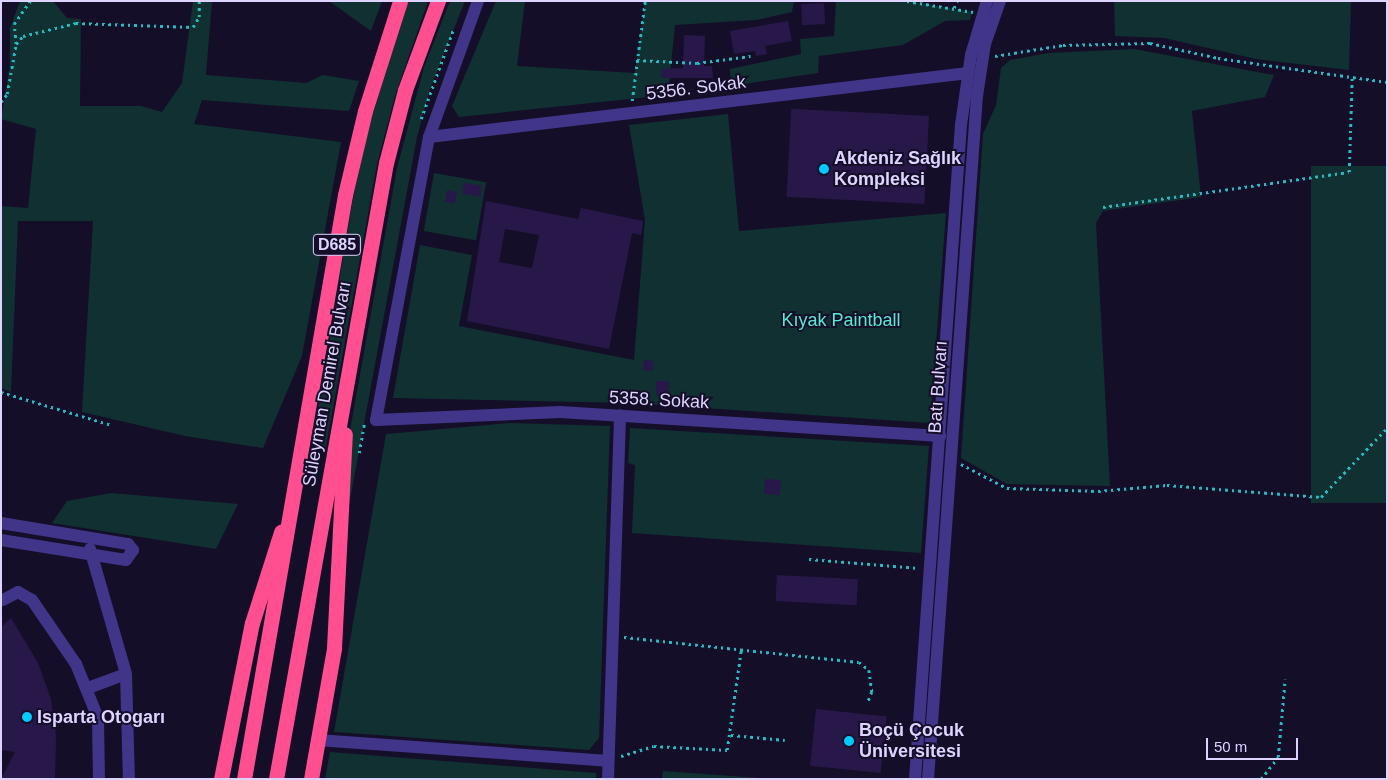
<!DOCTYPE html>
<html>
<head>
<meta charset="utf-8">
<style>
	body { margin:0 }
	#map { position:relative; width:1388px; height:780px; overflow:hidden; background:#150e28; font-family:Helvetica,sans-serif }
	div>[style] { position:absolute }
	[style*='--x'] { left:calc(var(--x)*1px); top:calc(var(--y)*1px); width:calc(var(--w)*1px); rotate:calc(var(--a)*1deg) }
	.green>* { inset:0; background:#103032; transform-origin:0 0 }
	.building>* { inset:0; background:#28184a; transform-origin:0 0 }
	.path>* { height:2.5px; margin-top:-1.25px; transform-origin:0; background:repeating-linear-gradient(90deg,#26bac1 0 2.5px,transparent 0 6.5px) }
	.minor>* { height:12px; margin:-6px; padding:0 6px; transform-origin:6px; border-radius:6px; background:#41358a }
	.highway>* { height:15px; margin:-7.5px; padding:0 7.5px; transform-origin:7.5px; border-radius:7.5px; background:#ff4f91 }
	.dots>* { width:14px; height:14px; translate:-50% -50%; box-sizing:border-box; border:2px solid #150e28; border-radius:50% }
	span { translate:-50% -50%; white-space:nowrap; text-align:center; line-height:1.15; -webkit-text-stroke:4px #150e28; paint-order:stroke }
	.shield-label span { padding:1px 4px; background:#150e28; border:1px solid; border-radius:4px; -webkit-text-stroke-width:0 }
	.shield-label { font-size:16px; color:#ded4ff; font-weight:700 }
	.street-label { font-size:18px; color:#ded4ff }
	.poi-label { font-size:18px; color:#ded4ff; font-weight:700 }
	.left { translate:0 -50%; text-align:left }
	.park-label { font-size:18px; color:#57e9d4 }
	.frame { position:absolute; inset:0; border:2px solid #ded4ff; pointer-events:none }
	.scale { position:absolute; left:1206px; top:738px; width:92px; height:22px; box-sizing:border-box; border:2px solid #ded4ff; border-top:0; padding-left:6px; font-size:15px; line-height:18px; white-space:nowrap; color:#ded4ff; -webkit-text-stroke:4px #150e28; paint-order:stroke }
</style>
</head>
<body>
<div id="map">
	<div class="green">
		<i style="clip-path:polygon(20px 1px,53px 1px,67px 18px,81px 19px,80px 106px,141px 106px,162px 112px,182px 83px,193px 1px,212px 1px,206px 75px,306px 83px,323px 75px,359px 81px,349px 111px,202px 100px,194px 124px,341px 142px,302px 356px,263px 448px,185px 436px,82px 412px,93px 221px,18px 221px,11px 392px,1px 388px,1px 206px,28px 208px,36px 129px,1px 119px,10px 65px,10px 28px)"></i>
		<i style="clip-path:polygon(329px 1px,382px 1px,371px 31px)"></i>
		<i style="clip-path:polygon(408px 1px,428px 1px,395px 96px,377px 164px,326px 447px,312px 445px,352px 204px,367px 133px)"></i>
		<i style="clip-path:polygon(450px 1px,465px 1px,429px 92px,417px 137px,338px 565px,344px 464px,397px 168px,424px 67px)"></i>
		<i style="clip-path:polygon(496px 1px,525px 1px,517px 66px,635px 73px,645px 1px,794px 1px,792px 12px,756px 20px,675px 25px,668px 95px,459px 117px,452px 106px)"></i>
		<i style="clip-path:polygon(836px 1px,907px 1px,972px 12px,970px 20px,945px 21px,903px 45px,819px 56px,818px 73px,731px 86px,730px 69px,801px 54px,800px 39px,834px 36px)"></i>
		<i style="clip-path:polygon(1114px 1px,1351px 1px,1349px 70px,1256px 59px,1164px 38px,1115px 36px)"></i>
		<i style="clip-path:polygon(1134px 49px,1274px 75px,1265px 97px,1192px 111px,1201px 197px,1103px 211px,1096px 223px,1110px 486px,1007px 484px,961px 458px,983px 134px,996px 105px,1001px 68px,1010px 60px,1049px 53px)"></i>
		<i style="clip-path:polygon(728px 114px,739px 231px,946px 213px,930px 423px,630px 403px,393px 398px,420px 245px,472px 255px,459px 326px,634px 360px,645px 220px,629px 125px)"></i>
		<i style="left:1387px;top:166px;width:337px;height:76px;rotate:90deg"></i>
		<i style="left:434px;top:173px;width:53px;height:59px;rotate:10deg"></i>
		<i style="clip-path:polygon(511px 423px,610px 426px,599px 738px,589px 750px,334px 732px,386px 434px)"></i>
		<i style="clip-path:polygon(630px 428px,929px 446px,921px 553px,632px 533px,635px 465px,628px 463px)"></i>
		<i style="clip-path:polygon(111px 493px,238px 504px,216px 549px,52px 523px,67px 501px)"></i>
		<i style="clip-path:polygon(330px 752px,596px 773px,596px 779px,325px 779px)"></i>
		<i style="clip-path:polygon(663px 771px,761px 778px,761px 779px,662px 779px)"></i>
	</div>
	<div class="building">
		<i style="left:824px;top:3px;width:21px;height:23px;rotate:87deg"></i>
		<i style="clip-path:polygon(788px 21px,792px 41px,765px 46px,767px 54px,756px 56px,755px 51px,734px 54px,730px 31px)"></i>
		<i style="clip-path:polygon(684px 35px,705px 36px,704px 66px,712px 66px,713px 78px,661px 78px,661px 69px,683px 68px)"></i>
		<i style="left:929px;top:116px;width:88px;height:138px;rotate:93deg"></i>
		<i style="left:464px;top:183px;width:18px;height:11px;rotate:9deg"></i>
		<i style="left:447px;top:190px;width:10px;height:12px;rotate:11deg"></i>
		<i style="clip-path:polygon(evenodd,486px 201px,578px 219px,581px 208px,643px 221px,641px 235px,632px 233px,609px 349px,467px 321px,486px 201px,505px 229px,539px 235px,532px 268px,499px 262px,505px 229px)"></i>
		<i style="left:644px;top:360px;width:10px;height:10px;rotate:6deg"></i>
		<i style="left:656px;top:381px;width:13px;height:15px"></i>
		<i style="left:765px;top:479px;width:16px;height:15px;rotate:4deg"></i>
		<i style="left:777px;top:575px;width:81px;height:26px;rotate:3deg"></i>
		<i style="clip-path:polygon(11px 618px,38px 663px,51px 699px,56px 735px,55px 779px,1px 779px,15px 752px,2px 750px,1px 738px,1px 627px)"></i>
		<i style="left:816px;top:709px;width:71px;height:57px;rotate:6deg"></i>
	</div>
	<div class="path">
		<i style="--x:907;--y:1;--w:67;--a:9.5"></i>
		<i style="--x:954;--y:8;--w:8;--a:-67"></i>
		<i style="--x:16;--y:44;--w:20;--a:-96"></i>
		<i style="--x:14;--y:24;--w:28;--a:-55"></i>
		<i style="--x:995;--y:56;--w:69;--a:-9.2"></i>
		<i style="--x:1063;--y:45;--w:87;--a:-1.3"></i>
		<i style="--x:1150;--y:43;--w:70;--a:12.4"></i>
		<i style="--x:1218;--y:58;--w:171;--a:8.1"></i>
		<i style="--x:637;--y:60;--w:60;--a:2.9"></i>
		<i style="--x:697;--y:63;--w:54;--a:-7.4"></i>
		<i style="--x:632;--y:101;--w:101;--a:-82.6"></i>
		<i style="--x:1;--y:102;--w:10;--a:-53"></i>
		<i style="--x:7;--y:94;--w:51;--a:-79.8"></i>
		<i style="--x:16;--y:44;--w:11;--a:-49"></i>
		<i style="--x:23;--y:36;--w:55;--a:-13.8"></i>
		<i style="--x:76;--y:23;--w:117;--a:2"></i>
		<i style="--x:193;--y:27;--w:12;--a:-59"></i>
		<i style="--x:199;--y:17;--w:16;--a:-90"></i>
		<i style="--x:421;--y:119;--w:95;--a:-70.2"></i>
		<i style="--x:1103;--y:207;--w:248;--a:-8.1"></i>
		<i style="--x:1349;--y:172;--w:96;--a:-88.2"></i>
		<i style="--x:1;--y:392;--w:116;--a:16.6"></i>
		<i style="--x:359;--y:453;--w:29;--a:-80"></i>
		<i style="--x:961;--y:464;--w:52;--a:27.6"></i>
		<i style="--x:1007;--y:488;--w:91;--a:1.9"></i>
		<i style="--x:1098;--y:491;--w:69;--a:-5"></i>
		<i style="--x:1167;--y:485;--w:154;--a:4.5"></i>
		<i style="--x:1321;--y:497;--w:95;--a:-46.3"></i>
		<i style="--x:809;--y:559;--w:110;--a:4.7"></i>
		<i style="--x:624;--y:637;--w:236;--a:6.1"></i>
		<i style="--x:859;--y:662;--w:13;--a:39"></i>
		<i style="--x:869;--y:670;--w:22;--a:82"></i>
		<i style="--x:872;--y:692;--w:11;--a:112"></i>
		<i style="--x:731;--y:735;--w:54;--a:5.3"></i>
		<i style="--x:621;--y:756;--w:34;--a:-17"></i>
		<i style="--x:654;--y:746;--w:73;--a:3.1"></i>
		<i style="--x:727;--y:750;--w:101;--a:-82"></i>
		<i style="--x:1261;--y:779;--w:28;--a:-52"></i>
		<i style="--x:1278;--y:757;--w:78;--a:-84.9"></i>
	</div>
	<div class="minor">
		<i style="--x:478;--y:1;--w:145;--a:109.8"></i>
		<i style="--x:429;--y:137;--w:288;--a:100.6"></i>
		<i style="--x:376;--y:420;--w:184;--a:-2.5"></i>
		<i style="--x:560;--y:412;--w:381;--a:3.6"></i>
		<i style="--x:429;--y:137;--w:543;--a:-6.77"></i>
		<i style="--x:1;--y:523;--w:129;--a:9.4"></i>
		<i style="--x:128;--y:544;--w:8;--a:50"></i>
		<i style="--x:133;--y:550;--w:12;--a:125"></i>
		<i style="--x:126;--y:560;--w:127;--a:-170.9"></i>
		<i style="--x:90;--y:549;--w:130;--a:73.9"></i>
		<i style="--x:126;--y:674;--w:105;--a:88.4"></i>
		<i style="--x:3;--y:600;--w:17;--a:-28"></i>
		<i style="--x:18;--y:592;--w:16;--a:30"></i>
		<i style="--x:32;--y:600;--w:78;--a:55.5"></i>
		<i style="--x:76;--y:664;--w:58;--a:67.8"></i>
		<i style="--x:98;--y:718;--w:61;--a:89.1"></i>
		<i style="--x:88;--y:688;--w:40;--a:-20.2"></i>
		<i style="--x:317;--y:740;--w:292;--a:4.1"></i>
		<i style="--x:608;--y:779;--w:364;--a:-88.1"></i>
		<i style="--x:915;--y:779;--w:656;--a:-85.98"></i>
		<i style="--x:961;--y:125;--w:71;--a:-81.9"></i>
		<i style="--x:971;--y:55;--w:56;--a:-73.5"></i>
		<i style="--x:928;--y:779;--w:685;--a:-85.9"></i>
		<i style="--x:977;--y:96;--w:53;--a:-81.3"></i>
		<i style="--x:985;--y:44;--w:46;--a:-70.8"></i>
	</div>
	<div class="highway">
		<i style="--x:221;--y:779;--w:159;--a:-78.8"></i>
		<i style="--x:252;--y:623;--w:96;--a:-72.3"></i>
		<i style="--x:244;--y:779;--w:593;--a:-80.19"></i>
		<i style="--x:345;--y:195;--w:86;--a:-76.6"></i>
		<i style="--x:365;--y:111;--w:115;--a:-72.3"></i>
		<i style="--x:276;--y:779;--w:626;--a:-79.88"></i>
		<i style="--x:386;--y:163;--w:75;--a:-75.4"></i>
		<i style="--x:405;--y:90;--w:95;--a:-69.7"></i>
		<i style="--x:311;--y:779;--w:133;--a:-80"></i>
		<i style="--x:334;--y:648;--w:214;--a:-87.1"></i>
	</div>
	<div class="dots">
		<i style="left:824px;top:169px;background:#00caff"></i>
		<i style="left:27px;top:717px;background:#00caff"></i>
		<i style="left:849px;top:741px;background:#00caff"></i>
	</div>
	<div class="shield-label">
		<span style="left:337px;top:245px">D685</span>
	</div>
	<div class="street-label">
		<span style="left:696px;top:88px;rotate:-7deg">5356. Sokak</span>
		<span style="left:327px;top:384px;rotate:-80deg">Süleyman Demirel Bulvarı</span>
		<span style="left:938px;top:387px;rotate:-86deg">Batı Bulvarı</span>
		<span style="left:659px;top:400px;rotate:3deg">5358. Sokak</span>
	</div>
	<div class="poi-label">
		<span class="left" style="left:834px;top:169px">Akdeniz Sağlık<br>Kompleksi</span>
		<span class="left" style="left:37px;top:717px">Isparta Otogarı</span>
		<span class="left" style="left:859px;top:741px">Boçü Çocuk<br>Üniversitesi</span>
	</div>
	<div class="park-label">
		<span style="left:841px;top:320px">Kıyak Paintball</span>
	</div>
	<div class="frame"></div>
	<div class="scale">50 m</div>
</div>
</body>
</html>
